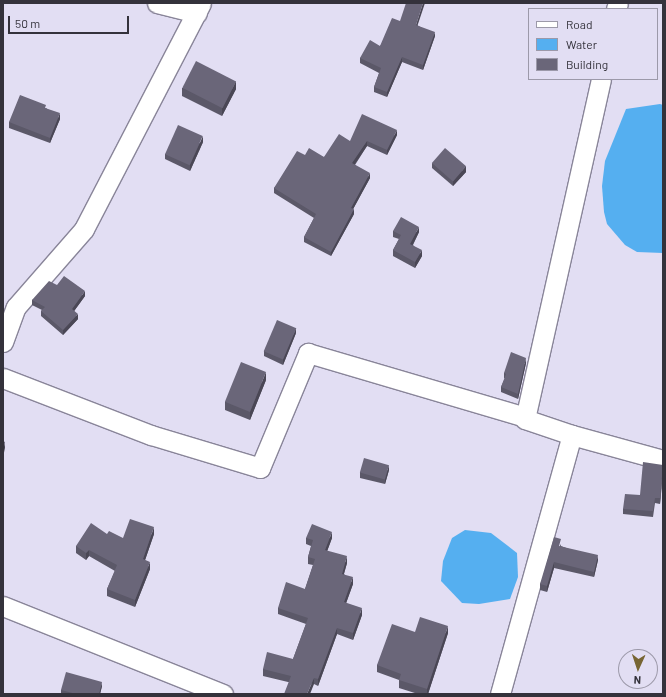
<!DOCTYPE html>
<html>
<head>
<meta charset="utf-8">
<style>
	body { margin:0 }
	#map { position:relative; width:666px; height:697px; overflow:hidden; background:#e2def3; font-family:Barlow,sans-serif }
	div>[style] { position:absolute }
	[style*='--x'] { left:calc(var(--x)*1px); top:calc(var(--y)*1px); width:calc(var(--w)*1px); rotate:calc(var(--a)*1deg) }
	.water>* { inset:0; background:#55aff0 }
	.roads { filter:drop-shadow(1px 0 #898599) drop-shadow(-1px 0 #898599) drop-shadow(0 1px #898599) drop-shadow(0 -1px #898599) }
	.minor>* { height:19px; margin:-9.5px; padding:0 9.5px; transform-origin:9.5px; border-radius:9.5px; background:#fff }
	.wall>* { inset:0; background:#5b5868 }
	.shaded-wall>* { inset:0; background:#4a4755 }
	.building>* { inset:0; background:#6a6679; transform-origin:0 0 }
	span { translate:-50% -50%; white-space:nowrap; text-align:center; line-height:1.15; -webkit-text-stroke:4px #e2def3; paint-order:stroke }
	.frame { position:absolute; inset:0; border:4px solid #34323b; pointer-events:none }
	.legend { position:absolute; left:528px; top:8px; width:130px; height:72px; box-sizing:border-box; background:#e2def3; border:1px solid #9c99a9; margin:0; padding:5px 7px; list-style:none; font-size:12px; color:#34323b }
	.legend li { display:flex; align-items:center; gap:8px; height:20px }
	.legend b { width:20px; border:1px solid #9c99a9 }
	.north { position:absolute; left:618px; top:649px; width:40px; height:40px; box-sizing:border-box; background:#e2def3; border:1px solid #9c99a9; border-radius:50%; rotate:183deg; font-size:11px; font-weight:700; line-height:16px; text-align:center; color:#34323b }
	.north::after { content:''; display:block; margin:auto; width:14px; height:18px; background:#776533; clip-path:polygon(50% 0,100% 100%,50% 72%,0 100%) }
	.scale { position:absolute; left:8px; top:16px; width:121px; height:18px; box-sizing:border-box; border:2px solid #34323b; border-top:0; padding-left:5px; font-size:12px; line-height:14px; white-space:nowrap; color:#34323b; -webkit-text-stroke:3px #e2def3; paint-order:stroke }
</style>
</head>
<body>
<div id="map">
	<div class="water">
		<i style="clip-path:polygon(660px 104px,663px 105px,663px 253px,637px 252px,625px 245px,607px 224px,604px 212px,602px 186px,605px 161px,626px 109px)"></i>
		<i style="clip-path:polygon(465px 530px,491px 533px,517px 553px,518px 577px,510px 599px,479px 604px,462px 603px,441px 581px,443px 561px,452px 538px)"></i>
	</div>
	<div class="roads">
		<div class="minor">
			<i style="--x:157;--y:3;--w:41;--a:14"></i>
			<i style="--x:616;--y:9;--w:6;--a:-72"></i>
			<i style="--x:3;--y:342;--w:37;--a:-70"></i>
			<i style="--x:16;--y:307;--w:103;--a:-48.9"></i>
			<i style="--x:84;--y:229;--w:254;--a:-62.6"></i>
			<i style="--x:3;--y:378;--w:159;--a:21.1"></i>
			<i style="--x:151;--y:435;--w:114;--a:16.8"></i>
			<i style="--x:260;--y:468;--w:125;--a:-67.3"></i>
			<i style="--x:308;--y:353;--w:227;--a:16.4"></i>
			<i style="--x:572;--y:435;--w:94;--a:15.4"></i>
			<i style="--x:3;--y:606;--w:237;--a:21.8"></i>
			<i style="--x:500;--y:694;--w:269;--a:-74.5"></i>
			<i style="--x:572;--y:435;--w:50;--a:-161.2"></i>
			<i style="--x:525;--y:419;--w:348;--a:-77.4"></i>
		</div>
	</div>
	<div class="wall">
		<i style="clip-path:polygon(400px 21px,417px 25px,435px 36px,423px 70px,402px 62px,387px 97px,374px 92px,374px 87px,379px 73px,360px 63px,360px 58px,380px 46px)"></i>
		<i style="clip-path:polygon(182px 88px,236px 89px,222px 116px,182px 96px)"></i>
		<i style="clip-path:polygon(46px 108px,60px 119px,50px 143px,9px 128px,9px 122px)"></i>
		<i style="clip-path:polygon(397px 135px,387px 155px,367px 146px,355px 165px,370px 178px,353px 209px,354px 214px,331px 256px,304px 242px,304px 237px,314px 218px,274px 193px,274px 188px,305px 155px,324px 157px,350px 141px)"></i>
		<i style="clip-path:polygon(203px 142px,190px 171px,165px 159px,165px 154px)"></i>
		<i style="clip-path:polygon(432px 163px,466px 172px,453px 186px,432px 168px)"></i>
		<i style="clip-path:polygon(393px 231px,419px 232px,413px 245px,422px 256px,415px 268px,393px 256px,393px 250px,399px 239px,393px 237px)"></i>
		<i style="clip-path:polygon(57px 285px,85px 296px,74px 311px,78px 319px,63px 335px,41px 316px,41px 311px,42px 310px,32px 305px,32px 300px)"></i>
		<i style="clip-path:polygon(296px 333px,283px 365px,264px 356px,264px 351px)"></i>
		<i style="clip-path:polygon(526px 363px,518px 399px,501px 392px,501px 387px,505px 378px,504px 378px,504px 373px)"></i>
		<i style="clip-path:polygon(266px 380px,250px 420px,225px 410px,225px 402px)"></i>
		<i style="clip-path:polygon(663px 465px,660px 504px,655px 503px,653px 517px,623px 514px,623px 509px,640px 495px)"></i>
		<i style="clip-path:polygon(389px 470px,385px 484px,360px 478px,360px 472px)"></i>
		<i style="clip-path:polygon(154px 534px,145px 560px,150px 569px,135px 607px,107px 596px,107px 589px,115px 571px,89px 556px,86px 560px,76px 553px,76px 546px,123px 538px)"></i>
		<i style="clip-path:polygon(306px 538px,332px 538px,327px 551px,347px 563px,344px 574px,353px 584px,346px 603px,362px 615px,353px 640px,337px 634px,318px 686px,314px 684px,288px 682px,263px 676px,263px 669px,293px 659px,306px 624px,278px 614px,278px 608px,305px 589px,313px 565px,308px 564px,308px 557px,311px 546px,306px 544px)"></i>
		<i style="clip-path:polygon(561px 544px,561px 546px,598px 560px,594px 577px,554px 568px,547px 592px,540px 590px,540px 584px)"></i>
		<i style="clip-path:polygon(415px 632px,448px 633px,428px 694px,418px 694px,399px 688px,399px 680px,377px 672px,377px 665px)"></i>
		<i style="clip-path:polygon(102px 686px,100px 694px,61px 694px,61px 690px)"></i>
	</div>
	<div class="shaded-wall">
		<i style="clip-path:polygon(423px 3px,425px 3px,416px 30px,416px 25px)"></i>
		<i style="clip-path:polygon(435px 32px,435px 36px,423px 70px,423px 65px)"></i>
		<i style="clip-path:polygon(402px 57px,402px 62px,387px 97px,387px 92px)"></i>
		<i style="clip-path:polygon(236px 81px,236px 89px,222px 116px,222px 108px)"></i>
		<i style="clip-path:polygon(60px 113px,60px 119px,50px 143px,50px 138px)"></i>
		<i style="clip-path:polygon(397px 130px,397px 135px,387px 155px,387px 150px)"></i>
		<i style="clip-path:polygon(203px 136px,203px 142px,190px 171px,190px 165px)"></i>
		<i style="clip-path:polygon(367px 141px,367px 146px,352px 168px,352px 163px)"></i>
		<i style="clip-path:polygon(466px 166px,466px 172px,453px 186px,453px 181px)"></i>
		<i style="clip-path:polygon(370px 173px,370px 178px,351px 213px,351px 208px)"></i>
		<i style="clip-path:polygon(354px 209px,354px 214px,331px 256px,331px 252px)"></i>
		<i style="clip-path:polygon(419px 227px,419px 232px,410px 250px,410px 244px)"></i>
		<i style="clip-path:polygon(422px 250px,422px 256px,415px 268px,415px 262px)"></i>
		<i style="clip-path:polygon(85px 291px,85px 296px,72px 314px,72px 309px)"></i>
		<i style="clip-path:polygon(78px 314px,78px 319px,63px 335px,63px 330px)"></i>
		<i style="clip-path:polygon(296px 328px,296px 333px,283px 365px,283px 359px)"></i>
		<i style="clip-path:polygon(526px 358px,526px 363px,518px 399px,518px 394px)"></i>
		<i style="clip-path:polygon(266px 372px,266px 380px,250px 420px,250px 412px)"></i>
		<i style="clip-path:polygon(5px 442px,5px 448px,3px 457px,3px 451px)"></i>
		<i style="clip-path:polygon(389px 465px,389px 470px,385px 484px,385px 479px)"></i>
		<i style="clip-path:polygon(663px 468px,663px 473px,660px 504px,660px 498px)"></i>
		<i style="clip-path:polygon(154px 527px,154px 534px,143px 566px,143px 559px)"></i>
		<i style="clip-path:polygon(332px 532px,332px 538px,325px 557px,325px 550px)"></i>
		<i style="clip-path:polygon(89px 550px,89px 556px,86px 560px,86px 553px)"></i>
		<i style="clip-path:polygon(598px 555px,598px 560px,594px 577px,594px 572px)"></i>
		<i style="clip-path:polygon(347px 556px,347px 563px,342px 580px,342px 574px)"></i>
		<i style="clip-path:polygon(150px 562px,150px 569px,135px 607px,135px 600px)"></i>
		<i style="clip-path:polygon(554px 562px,554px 568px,547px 592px,547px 586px)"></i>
		<i style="clip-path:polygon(353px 577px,353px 584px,344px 609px,344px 602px)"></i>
		<i style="clip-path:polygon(362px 608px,362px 615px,353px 640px,353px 633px)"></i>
		<i style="clip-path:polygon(448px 626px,448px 633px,428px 694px,427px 694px,427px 689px)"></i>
		<i style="clip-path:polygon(337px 628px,337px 634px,318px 686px,318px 679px)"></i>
		<i style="clip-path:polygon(314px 678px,314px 684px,310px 694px,307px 694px)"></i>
		<i style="clip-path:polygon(102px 682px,102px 686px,100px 694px,99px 694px)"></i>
	</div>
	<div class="building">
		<i style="clip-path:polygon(406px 3px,423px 3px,416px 25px,435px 32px,423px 65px,402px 57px,387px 92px,374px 87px,381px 68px,360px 58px,370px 40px,380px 46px,392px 18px,400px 21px)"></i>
		<i style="left:196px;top:61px;width:45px;height:30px;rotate:27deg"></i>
		<i style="clip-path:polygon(20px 95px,46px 105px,45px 108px,60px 113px,50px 138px,9px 122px)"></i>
		<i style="clip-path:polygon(362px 114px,397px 130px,387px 150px,367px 141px,352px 163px,370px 173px,351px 208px,354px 209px,331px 252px,304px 237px,316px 214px,274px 188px,297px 151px,305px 155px,309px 148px,324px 157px,339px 134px,350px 141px)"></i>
		<i style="left:178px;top:125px;width:27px;height:32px;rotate:24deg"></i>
		<i style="left:445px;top:148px;width:28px;height:20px;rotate:41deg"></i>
		<i style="clip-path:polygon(401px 217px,419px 227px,410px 244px,422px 250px,415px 262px,393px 250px,401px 235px,393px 231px)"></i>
		<i style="clip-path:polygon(64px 276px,85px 291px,72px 309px,78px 314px,63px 330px,41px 311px,45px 307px,32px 300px,49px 281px,57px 285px)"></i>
		<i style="left:277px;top:320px;width:21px;height:34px;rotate:23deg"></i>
		<i style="clip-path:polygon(511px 352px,526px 358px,518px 394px,501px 387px,506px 374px,504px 373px)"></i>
		<i style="left:241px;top:362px;width:27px;height:43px;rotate:22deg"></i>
		<i style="clip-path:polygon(3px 441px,5px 442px,3px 451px)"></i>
		<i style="left:364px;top:458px;width:26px;height:15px;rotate:16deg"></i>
		<i style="clip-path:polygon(643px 462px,663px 465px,660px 498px,655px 498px,653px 511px,623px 509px,625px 494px,640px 495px)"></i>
		<i style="clip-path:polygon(130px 519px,154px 527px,143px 559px,150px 562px,135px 600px,107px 589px,117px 565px,89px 550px,86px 553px,76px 546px,91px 523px,107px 534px,109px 531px,123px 538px)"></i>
		<i style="clip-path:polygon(312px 524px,332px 532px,325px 550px,347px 556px,342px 574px,353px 577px,344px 602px,362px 608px,353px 633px,337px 628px,318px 679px,314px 678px,307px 694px,284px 694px,291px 676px,263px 669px,267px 652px,293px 659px,308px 618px,278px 608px,286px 582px,305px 589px,315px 559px,308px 557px,313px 540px,306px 538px)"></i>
		<i style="clip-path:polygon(554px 537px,561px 539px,559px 546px,598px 555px,594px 572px,554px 562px,547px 586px,540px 584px)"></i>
		<i style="clip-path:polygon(420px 617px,448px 626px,427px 689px,399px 680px,401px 674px,377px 665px,392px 624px,415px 632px)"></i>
		<i style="clip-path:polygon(66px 672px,102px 682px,99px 694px,76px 694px,61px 690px)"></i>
	</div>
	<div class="frame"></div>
	<ul class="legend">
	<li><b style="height:5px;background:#fff"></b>Road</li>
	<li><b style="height:11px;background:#55aff0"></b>Water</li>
	<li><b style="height:11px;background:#6a6679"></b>Building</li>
	</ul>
	<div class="north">N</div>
	<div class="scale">50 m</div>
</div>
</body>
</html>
